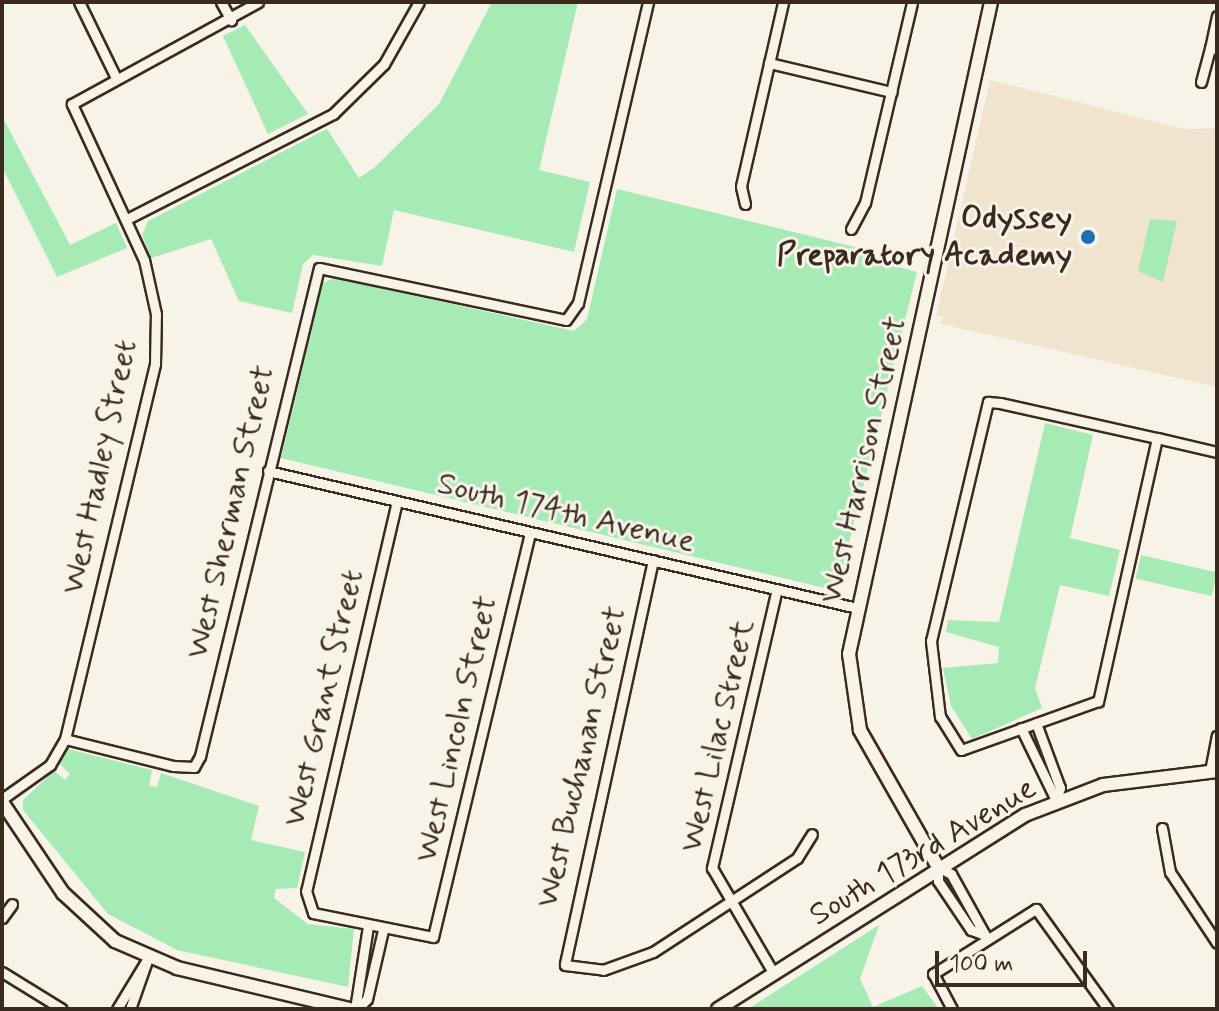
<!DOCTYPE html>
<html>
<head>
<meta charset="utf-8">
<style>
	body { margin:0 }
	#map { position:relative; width:1219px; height:1011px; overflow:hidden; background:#f7f3e8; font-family:Mynerve,sans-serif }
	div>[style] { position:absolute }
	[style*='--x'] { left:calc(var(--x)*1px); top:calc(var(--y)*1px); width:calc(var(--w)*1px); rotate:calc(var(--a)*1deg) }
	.built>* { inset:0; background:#f0e4cf }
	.green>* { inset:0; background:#a6eab6; transform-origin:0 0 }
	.roads { filter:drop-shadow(2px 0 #3b2a1e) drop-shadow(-2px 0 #3b2a1e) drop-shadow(0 2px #3b2a1e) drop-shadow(0 -2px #3b2a1e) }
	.street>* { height:9px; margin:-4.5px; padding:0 4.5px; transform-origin:4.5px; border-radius:4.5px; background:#f7f3e8 }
	.secondary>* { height:12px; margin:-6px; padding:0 6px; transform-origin:6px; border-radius:6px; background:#f7f3e8 }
	.dots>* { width:22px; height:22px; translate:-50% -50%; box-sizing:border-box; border:4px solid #f7f3e8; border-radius:50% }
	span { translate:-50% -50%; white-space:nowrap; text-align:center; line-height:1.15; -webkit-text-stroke:6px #f7f3e8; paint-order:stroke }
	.poi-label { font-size:32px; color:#3b2a1e; font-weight:700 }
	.right { translate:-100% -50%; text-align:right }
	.street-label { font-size:32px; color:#3b2a1e }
	.frame { position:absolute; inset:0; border:4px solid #3b2a1e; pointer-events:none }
	.scale { position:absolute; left:935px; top:951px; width:152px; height:36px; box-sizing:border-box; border:4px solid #3b2a1e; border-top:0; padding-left:10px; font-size:24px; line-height:28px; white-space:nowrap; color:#3b2a1e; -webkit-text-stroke:6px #f7f3e8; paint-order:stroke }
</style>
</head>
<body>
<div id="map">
	<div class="built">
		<i style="clip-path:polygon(990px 80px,1185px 129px,1217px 128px,1217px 387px,941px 324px,943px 316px,936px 316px)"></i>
	</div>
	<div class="green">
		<i style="clip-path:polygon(492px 2px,578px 2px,539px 170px,590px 182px,574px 252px,394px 210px,382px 266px,313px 255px,303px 264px,292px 313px,239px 301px,211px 239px,151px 258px,142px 235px,148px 221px,327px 129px,359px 178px,375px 167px,439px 104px)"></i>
		<i style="clip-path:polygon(245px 25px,308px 114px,268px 134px,223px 36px)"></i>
		<i style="clip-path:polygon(2px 116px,70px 245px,116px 223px,127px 248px,57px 277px,2px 167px)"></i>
		<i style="clip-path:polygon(617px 189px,859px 248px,867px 258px,917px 272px,837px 591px,281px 458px,323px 283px,334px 278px,574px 331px,587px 319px)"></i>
		<i style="clip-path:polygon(1150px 219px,1177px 221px,1163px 282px,1138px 271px)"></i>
		<i style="clip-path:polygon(1045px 423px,1093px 435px,1070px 538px,1120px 550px,1109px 596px,1060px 585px,1035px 688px,1042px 708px,972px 739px,951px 706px,943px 668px,998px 663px,999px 647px,946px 632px,948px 620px,999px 622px)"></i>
		<i style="left:1141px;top:555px;width:78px;height:24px;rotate:13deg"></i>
		<i style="clip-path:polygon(68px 749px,152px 770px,149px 786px,157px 787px,161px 773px,259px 806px,251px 840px,305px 852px,297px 888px,276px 889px,274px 898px,308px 924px,354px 929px,348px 987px,177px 950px,108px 914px,23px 810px,23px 800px,54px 771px,65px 780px,70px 774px,60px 764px)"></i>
		<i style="clip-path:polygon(879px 925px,860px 979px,873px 1007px,922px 986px,939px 1009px,748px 1009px)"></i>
	</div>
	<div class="roads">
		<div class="street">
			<i style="--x:79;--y:2;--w:85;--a:64"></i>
			<i style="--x:221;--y:2;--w:21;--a:61"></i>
			<i style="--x:1217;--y:16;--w:33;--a:102"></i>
			<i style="--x:1210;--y:48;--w:7;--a:8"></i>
			<i style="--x:769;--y:63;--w:126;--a:13.3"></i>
			<i style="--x:1201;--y:82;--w:35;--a:-75"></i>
			<i style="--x:745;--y:204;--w:18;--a:-103"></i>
			<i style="--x:741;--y:186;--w:189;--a:-77.1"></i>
			<i style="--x:127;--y:219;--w:231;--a:-27"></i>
			<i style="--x:333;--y:114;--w:71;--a:-44.4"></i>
			<i style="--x:384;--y:64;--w:71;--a:-60.6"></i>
			<i style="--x:851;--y:229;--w:30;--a:-62"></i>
			<i style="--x:865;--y:203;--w:206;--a:-76.8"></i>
			<i style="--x:1157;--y:438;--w:270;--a:102.6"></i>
			<i style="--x:1098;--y:701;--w:145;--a:160.3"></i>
			<i style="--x:961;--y:750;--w:39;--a:-122"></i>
			<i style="--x:940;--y:717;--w:77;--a:-96.8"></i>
			<i style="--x:931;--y:641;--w:246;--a:-76.6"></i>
			<i style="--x:988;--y:402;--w:12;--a:5"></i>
			<i style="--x:1000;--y:403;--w:161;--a:12.6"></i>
			<i style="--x:1157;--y:438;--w:62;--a:13.1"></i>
			<i style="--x:268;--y:471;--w:601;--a:13.09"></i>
			<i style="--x:397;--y:501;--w:400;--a:103.1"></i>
			<i style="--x:306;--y:891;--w:23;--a:72"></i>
			<i style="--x:313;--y:913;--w:122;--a:11.3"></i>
			<i style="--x:433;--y:937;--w:416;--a:-76.5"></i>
			<i style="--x:653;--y:560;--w:414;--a:102.3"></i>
			<i style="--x:565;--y:965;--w:38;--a:7"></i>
			<i style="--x:603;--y:970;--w:53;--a:-19.8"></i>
			<i style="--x:653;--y:952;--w:172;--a:-33.1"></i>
			<i style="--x:797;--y:858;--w:28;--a:-58"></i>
			<i style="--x:1021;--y:728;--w:80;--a:64.1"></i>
			<i style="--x:1056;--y:800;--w:13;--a:-72"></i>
			<i style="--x:1060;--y:788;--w:69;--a:-110.3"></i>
			<i style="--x:65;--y:739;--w:111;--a:14"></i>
			<i style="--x:173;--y:766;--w:21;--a:3"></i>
			<i style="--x:194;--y:767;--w:13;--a:-61"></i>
			<i style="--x:200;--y:756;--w:502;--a:-76.3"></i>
			<i style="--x:319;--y:268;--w:252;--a:11.9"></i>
			<i style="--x:566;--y:320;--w:21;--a:-55"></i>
			<i style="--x:578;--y:303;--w:309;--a:-76.9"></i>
			<i style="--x:1210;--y:771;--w:36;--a:-79"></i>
			<i style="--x:2;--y:799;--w:59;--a:-35.3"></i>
			<i style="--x:50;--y:765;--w:30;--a:-60"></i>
			<i style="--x:65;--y:739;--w:386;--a:-76.5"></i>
			<i style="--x:155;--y:364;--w:50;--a:-88.9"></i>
			<i style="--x:156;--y:314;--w:55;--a:-102.5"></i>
			<i style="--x:144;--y:260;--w:172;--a:-114.8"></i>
			<i style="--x:72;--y:104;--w:212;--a:-28.7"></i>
			<i style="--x:1162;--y:828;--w:45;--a:79.7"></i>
			<i style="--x:1170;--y:872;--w:85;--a:56.5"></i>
			<i style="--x:938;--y:867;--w:15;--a:28"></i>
			<i style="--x:951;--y:874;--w:70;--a:60.9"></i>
			<i style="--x:985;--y:935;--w:15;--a:-160"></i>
			<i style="--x:971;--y:930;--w:59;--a:-124"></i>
			<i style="--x:938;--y:881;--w:14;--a:-90"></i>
			<i style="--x:2;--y:918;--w:17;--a:-54"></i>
			<i style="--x:2;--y:972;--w:70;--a:31.7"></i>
			<i style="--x:774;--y:974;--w:123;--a:-120.3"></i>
			<i style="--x:712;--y:868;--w:286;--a:-76.9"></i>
			<i style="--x:117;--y:1009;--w:60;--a:-58.7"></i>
			<i style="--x:130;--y:1009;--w:54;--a:-70.6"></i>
			<i style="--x:355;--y:1009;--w:84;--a:-81.1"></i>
			<i style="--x:357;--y:1009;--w:14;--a:-45"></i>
			<i style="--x:367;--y:999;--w:71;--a:-76.9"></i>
			<i style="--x:952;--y:1009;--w:40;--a:-118"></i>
			<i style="--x:933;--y:974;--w:122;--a:-32.3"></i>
			<i style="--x:1036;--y:909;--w:123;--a:54.2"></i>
		</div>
		<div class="secondary">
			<i style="--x:2;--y:802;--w:110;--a:56.2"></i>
			<i style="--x:63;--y:893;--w:71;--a:42.7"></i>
			<i style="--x:115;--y:941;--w:68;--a:23.5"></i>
			<i style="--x:177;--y:968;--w:177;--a:13.4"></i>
			<i style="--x:938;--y:867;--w:158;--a:-119.7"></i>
			<i style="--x:860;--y:730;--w:77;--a:-98.2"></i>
			<i style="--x:849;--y:654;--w:667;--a:-77.71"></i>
			<i style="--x:718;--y:1009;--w:363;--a:-32.3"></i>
			<i style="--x:1025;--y:815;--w:84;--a:-21"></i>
			<i style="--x:1103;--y:785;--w:115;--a:-7"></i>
		</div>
	</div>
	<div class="dots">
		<i style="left:1088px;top:237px;background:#1f6fb2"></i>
	</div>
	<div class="poi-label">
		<span class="right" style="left:1072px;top:237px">Odyssey<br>Preparatory Academy</span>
	</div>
	<div class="street-label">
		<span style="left:864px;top:460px;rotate:-77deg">West Harrison Street</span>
		<span style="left:100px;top:467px;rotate:-78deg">West Hadley Street</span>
		<span style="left:231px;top:512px;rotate:-77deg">West Sherman Street</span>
		<span style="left:566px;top:513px;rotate:13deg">South 174th Avenue</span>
		<span style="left:324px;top:698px;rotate:-77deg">West Grant Street</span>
		<span style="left:457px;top:729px;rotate:-77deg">West Lincoln Street</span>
		<span style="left:718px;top:736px;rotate:-77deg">West Lilac Street</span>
		<span style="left:582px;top:757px;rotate:-77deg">West Buchanan Street</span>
		<span style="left:923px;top:852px;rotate:-31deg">South 173rd Avenue</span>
	</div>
	<div class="frame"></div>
	<div class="scale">100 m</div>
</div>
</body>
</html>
